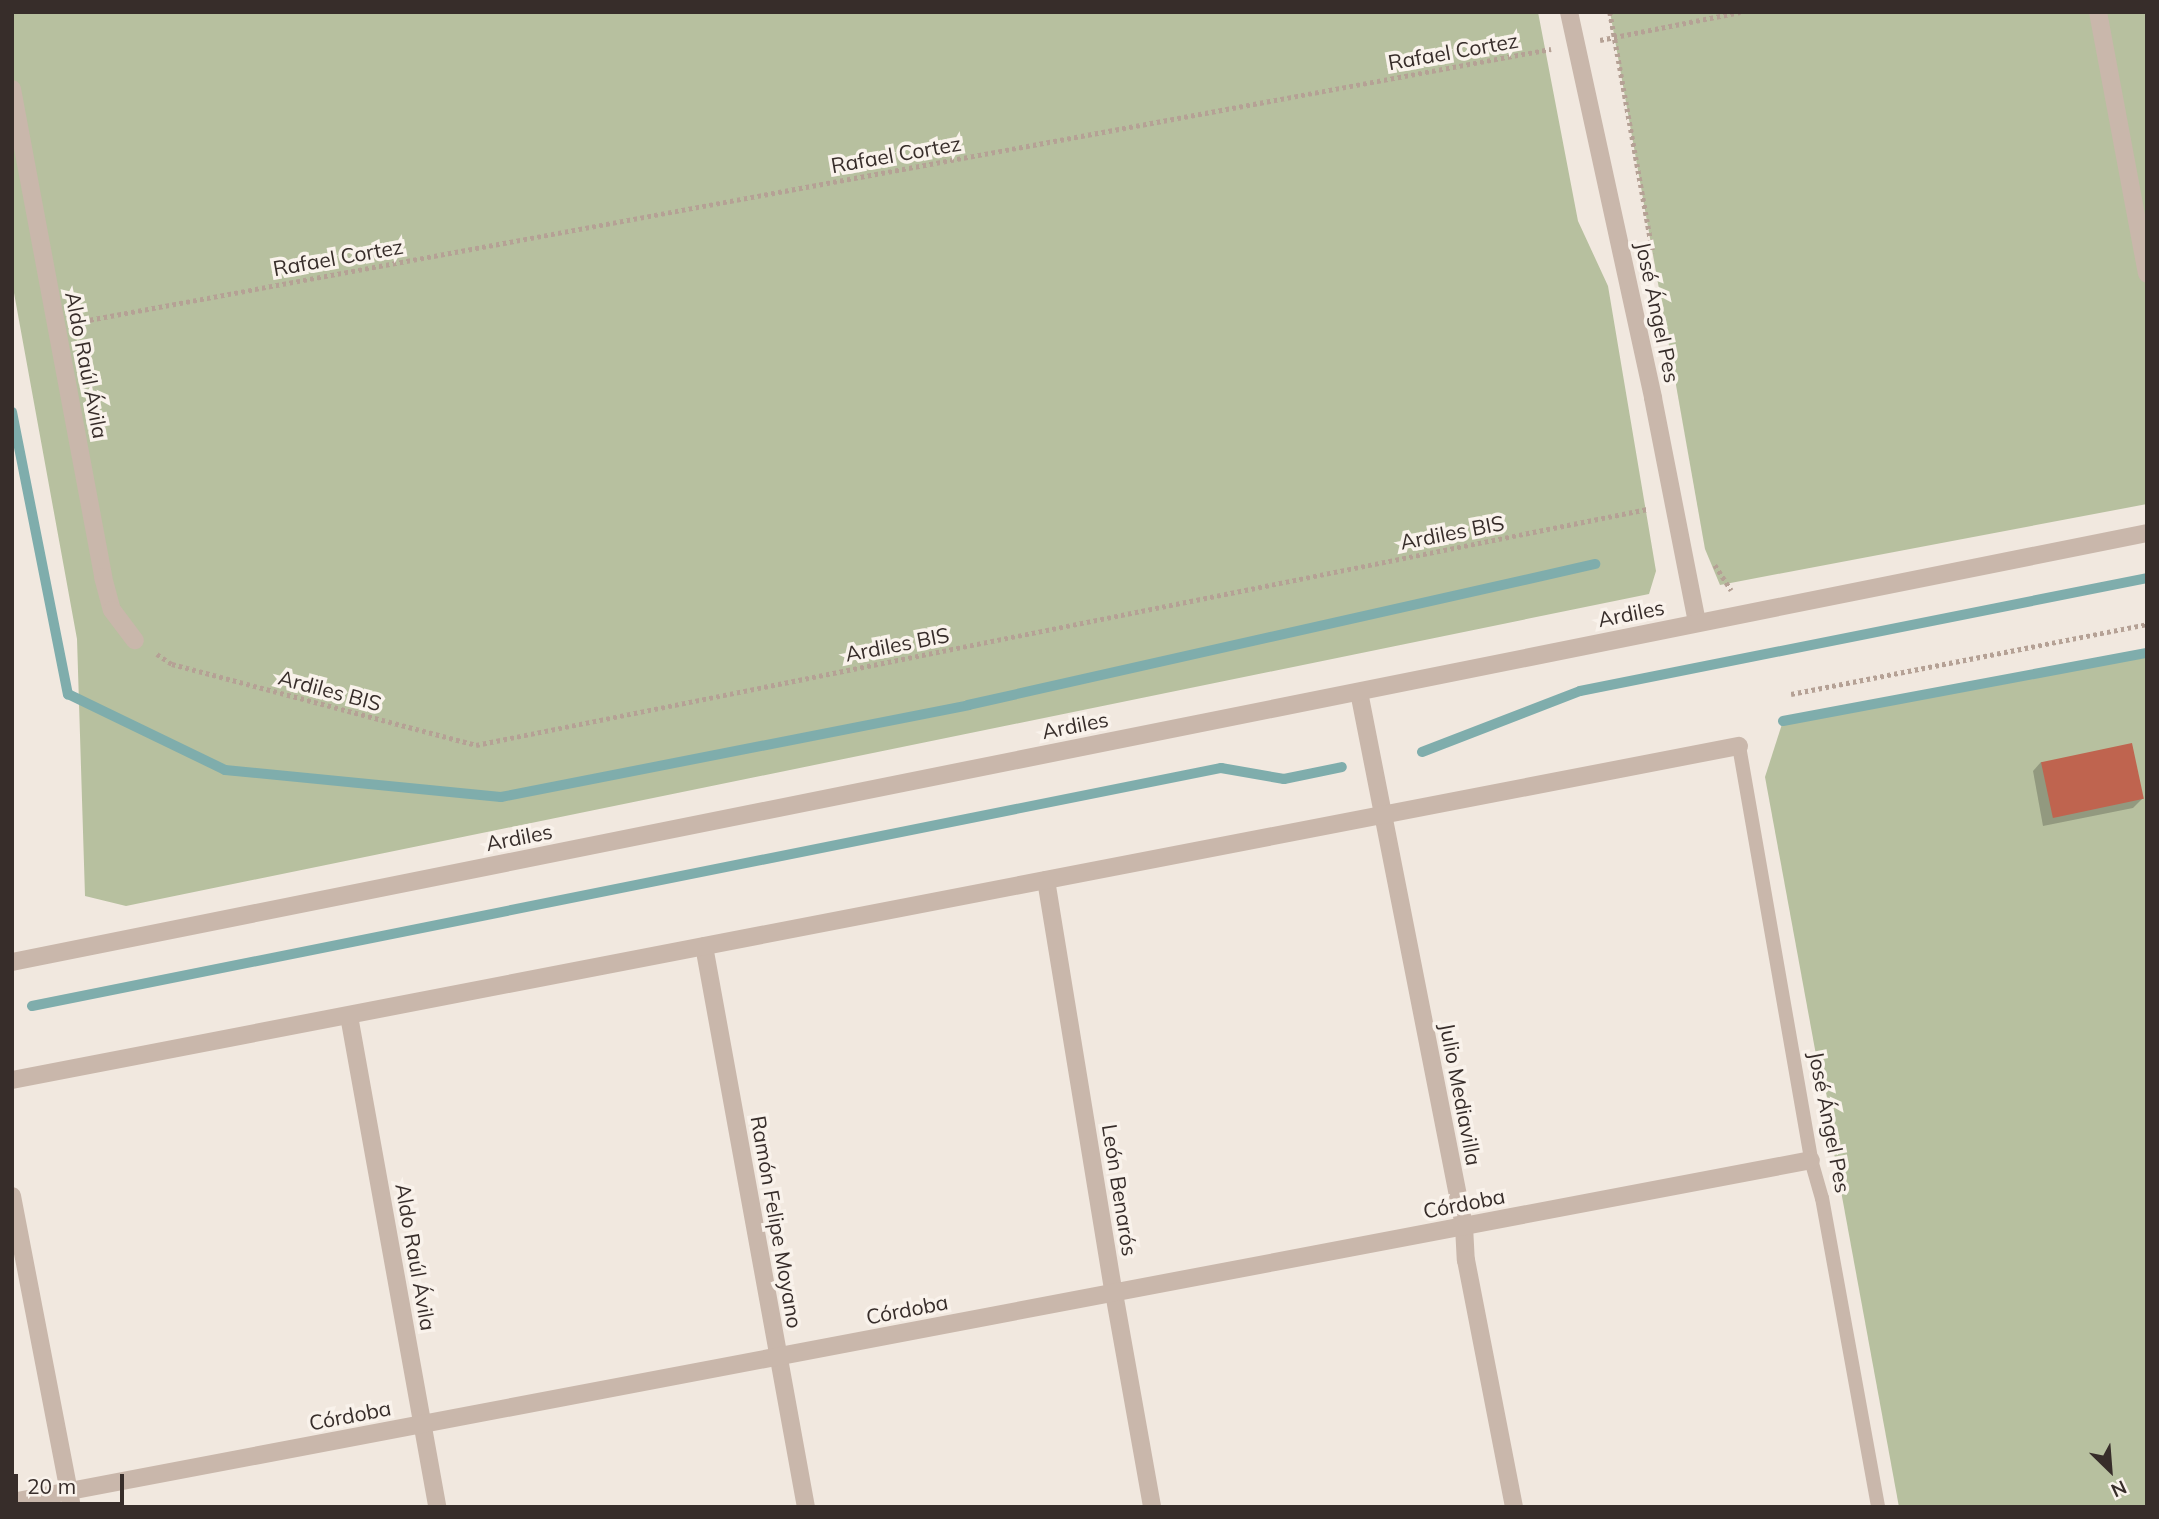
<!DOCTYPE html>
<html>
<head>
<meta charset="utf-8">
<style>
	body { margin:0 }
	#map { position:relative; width:2159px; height:1519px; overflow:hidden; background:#f1e8df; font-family:Mulish,sans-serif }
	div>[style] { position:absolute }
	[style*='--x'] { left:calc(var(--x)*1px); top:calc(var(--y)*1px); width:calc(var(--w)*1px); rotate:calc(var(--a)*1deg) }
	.green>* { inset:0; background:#b7c09f }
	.shadow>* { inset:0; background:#0003 }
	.stream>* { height:10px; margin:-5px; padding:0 5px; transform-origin:5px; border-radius:5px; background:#7fadac }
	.building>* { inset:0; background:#bf644f; transform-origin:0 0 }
	.path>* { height:4.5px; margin-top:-2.25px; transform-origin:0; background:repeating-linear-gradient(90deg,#b5a195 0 3.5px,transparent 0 7px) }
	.lane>* { height:14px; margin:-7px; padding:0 7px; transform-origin:7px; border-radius:7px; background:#c9b7ab }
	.street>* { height:18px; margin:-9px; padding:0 9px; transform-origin:9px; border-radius:9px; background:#c9b7ab }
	span { translate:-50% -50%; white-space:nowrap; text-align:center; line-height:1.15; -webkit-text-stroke:7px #f9f2eb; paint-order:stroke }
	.street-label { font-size:21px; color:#372d2a }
	.frame { position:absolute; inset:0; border:14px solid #372d2a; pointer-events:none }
	.north { position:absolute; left:2075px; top:1435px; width:70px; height:70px; -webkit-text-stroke:5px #f9f2eb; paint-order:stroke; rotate:155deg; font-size:19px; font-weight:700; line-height:28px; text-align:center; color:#372d2a }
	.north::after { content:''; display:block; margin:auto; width:24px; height:32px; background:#372d2a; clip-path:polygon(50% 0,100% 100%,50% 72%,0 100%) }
	.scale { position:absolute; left:14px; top:1474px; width:110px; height:32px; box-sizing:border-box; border:4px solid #372d2a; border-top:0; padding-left:9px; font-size:21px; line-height:24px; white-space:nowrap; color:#372d2a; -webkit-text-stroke:5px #f9f2eb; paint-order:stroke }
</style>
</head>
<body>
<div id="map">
	<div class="green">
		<i style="clip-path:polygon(12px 12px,1538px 12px,1578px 221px,1608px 286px,1656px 571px,1649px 594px,126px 906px,85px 896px,77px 639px,12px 282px)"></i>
		<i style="clip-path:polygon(1610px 12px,2147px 12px,2147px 504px,1720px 585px,1705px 549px)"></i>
		<i style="clip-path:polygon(2147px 649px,2147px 1507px,1899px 1507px,1765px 777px,1783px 721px)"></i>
	</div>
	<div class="shadow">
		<i style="clip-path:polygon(2041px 762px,2142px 799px,2133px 808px,2043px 826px,2033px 771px)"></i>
	</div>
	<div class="stream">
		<i style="--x:12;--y:412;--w:288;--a:78.8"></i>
		<i style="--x:68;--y:694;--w:174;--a:25.8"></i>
		<i style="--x:225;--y:770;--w:277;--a:5.6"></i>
		<i style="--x:501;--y:797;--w:476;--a:-11.1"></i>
		<i style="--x:968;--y:705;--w:643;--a:-12.67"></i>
		<i style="--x:1783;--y:721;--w:370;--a:-10.6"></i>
		<i style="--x:1422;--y:752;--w:169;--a:-21.1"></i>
		<i style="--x:1580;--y:691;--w:578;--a:-11.27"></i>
		<i style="--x:32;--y:1006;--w:1213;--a:-11.32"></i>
		<i style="--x:1221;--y:768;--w:64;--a:9.9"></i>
		<i style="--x:1284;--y:779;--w:59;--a:-11.7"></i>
	</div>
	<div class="building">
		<i style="left:2132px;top:743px;width:57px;height:93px;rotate:78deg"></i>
	</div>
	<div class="path">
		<i style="--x:1610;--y:12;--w:245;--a:79.9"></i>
		<i style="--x:1600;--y:40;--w:143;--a:-11.3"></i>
		<i style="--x:83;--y:321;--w:1493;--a:-10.5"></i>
		<i style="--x:1715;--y:565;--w:30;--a:57"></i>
		<i style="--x:157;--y:654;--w:18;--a:34"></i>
		<i style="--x:172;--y:664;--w:315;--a:14.9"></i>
		<i style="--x:476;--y:745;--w:1195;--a:-11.39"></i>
		<i style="--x:1791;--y:694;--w:363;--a:-11.1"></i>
	</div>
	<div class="lane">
		<i style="--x:1739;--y:746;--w:420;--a:80.1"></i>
		<i style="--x:1811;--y:1160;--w:40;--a:74"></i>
		<i style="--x:1822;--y:1198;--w:314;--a:79.7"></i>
	</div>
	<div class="street">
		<i style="--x:1569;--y:12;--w:395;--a:77.7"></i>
		<i style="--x:1653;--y:398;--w:229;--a:78.9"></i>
		<i style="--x:2098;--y:12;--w:266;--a:79.4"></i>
		<i style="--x:12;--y:89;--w:496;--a:79.4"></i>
		<i style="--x:103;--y:577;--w:34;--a:75"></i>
		<i style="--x:112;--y:610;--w:38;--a:53"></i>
		<i style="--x:1359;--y:692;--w:544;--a:78.88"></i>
		<i style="--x:1464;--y:1226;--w:34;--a:87"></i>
		<i style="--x:1466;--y:1260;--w:252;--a:79"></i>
		<i style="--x:1046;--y:880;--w:419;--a:80.7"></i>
		<i style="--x:1114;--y:1293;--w:217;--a:79.9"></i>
		<i style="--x:704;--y:946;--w:570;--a:79.7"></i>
		<i style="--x:12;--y:962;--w:2178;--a:-11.36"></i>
		<i style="--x:349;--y:1016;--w:499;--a:79.8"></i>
		<i style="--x:12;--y:1080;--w:1759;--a:-10.95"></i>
		<i style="--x:12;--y:1196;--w:317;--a:79.1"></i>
		<i style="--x:12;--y:1502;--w:1831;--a:-10.76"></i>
	</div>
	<div class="street-label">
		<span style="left:1453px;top:51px;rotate:-10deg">Rafael Cortez</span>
		<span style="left:896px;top:154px;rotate:-10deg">Rafael Cortez</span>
		<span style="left:338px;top:257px;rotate:-10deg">Rafael Cortez</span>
		<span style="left:1658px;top:312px;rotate:78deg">José Ángel Pes</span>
		<span style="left:87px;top:365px;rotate:79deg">Aldo Raúl Ávila</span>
		<span style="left:1452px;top:532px;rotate:-11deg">Ardiles BIS</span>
		<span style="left:1631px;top:613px;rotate:-11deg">Ardiles</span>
		<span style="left:897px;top:644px;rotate:-11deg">Ardiles BIS</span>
		<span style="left:330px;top:690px;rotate:15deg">Ardiles BIS</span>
		<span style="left:1075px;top:725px;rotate:-11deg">Ardiles</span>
		<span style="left:519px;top:837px;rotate:-11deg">Ardiles</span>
		<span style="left:1461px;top:1094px;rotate:79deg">Julio Mediavilla</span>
		<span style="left:1830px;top:1122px;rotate:79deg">José Ángel Pes</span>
		<span style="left:1120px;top:1190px;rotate:81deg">León Benarós</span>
		<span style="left:1464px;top:1203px;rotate:-11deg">Córdoba</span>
		<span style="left:777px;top:1222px;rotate:80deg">Ramón Felipe Moyano</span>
		<span style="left:416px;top:1257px;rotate:80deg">Aldo Raúl Ávila</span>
		<span style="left:907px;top:1309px;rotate:-11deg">Córdoba</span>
		<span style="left:350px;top:1415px;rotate:-11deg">Córdoba</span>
	</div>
	<div class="frame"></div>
	<div class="north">N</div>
	<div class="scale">20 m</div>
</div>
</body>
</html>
